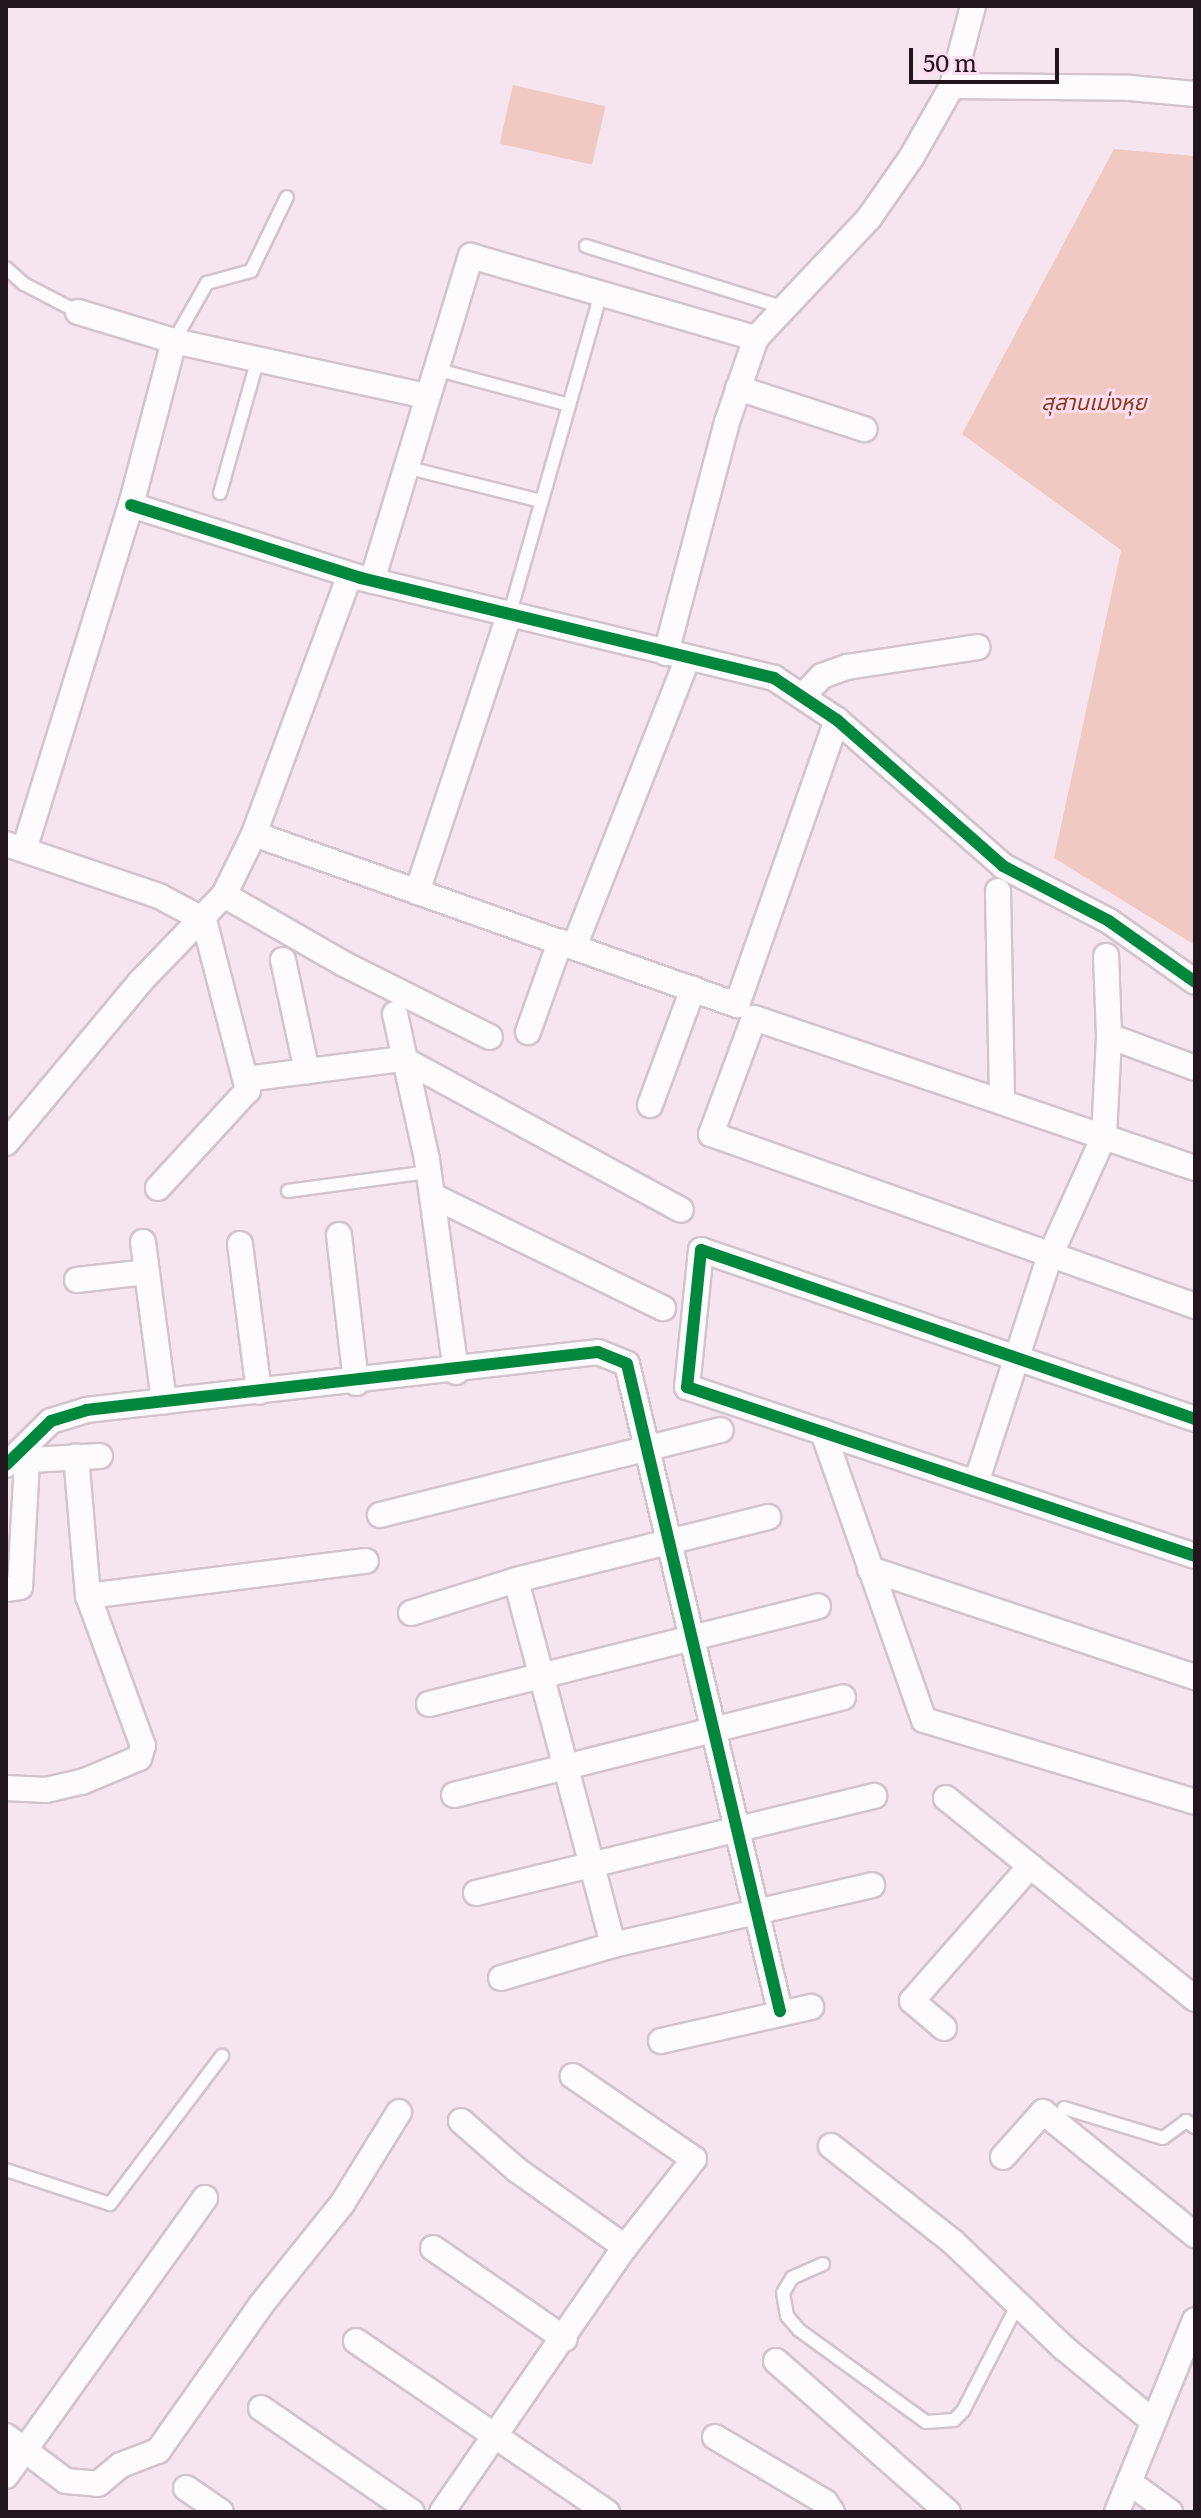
<!DOCTYPE html>
<html>
<head>
<meta charset="utf-8">
<style>
	body { margin:0 }
	#map { position:relative; width:1201px; height:2518px; overflow:hidden; background:#f6e5ef; font-family:Literata,"Noto Sans Thai",serif }
	div>[style] { position:absolute }
	[style*='--x'] { left:calc(var(--x)*1px); top:calc(var(--y)*1px); width:calc(var(--w)*1px); rotate:calc(var(--a)*1deg) }
	.green>* { inset:0; background:#f0cac2; transform-origin:0 0 }
	.roads { filter:drop-shadow(2px 0 #d2c3cc) drop-shadow(-2px 0 #d2c3cc) drop-shadow(0 2px #d2c3cc) drop-shadow(0 -2px #d2c3cc) }
	.lane>* { height:12px; margin:-6px; padding:0 6px; transform-origin:6px; border-radius:6px; background:#fefbfd }
	.street>* { height:24px; margin:-12px; padding:0 12px; transform-origin:12px; border-radius:12px; background:#fefbfd }
	.cycleway>* { height:12px; margin:-6px; padding:0 6px; transform-origin:6px; border-radius:6px; background:#00873e }
	span { translate:-50% -50%; white-space:nowrap; text-align:center; line-height:1.15; -webkit-text-stroke:6px #feddf0; paint-order:stroke }
	.park-label { font-size:22px; color:#883e1d; font-style:italic }
	.frame { position:absolute; inset:0; border:8px solid #23151d; pointer-events:none }
	.scale { position:absolute; left:909px; top:48px; width:150px; height:36px; box-sizing:border-box; border:4px solid #23151d; border-top:0; padding-left:10px; font-size:24px; line-height:28px; white-space:nowrap; color:#23151d; -webkit-text-stroke:6px #feddf0; paint-order:stroke }
</style>
</head>
<body>
<div id="map">
	<div class="green">
		<i style="left:513px;top:85px;width:95px;height:60px;rotate:13deg"></i>
		<i style="clip-path:polygon(1114px 149px,1195px 156px,1195px 945px,1054px 858px,1121px 550px,962px 434px)"></i>
	</div>
	<div class="roads">
		<div class="lane">
			<i style="--x:586;--y:246;--w:205;--a:17.3"></i>
			<i style="--x:6;--y:268;--w:24;--a:42"></i>
			<i style="--x:24;--y:284;--w:61;--a:27.4"></i>
			<i style="--x:174;--y:341;--w:67;--a:-60.4"></i>
			<i style="--x:207;--y:283;--w:46;--a:-15.3"></i>
			<i style="--x:251;--y:271;--w:82;--a:-64.1"></i>
			<i style="--x:435;--y:369;--w:139;--a:15"></i>
			<i style="--x:405;--y:467;--w:140;--a:14"></i>
			<i style="--x:220;--y:493;--w:139;--a:-74.2"></i>
			<i style="--x:509;--y:616;--w:335;--a:-74.1"></i>
			<i style="--x:288;--y:1191;--w:142;--a:-7.7"></i>
			<i style="--x:1064;--y:2108;--w:103;--a:16.9"></i>
			<i style="--x:1163;--y:2138;--w:29;--a:-36"></i>
			<i style="--x:1186;--y:2121;--w:11;--a:34"></i>
			<i style="--x:6;--y:2170;--w:109;--a:18.1"></i>
			<i style="--x:110;--y:2204;--w:186;--a:-52.9"></i>
			<i style="--x:823;--y:2264;--w:34;--a:156"></i>
			<i style="--x:792;--y:2278;--w:17;--a:121"></i>
			<i style="--x:783;--y:2293;--w:23;--a:80"></i>
			<i style="--x:787;--y:2316;--w:18;--a:49"></i>
			<i style="--x:799;--y:2330;--w:157;--a:35.9"></i>
			<i style="--x:926;--y:2422;--w:28;--a:-4"></i>
			<i style="--x:954;--y:2420;--w:13;--a:-45"></i>
			<i style="--x:963;--y:2411;--w:120;--a:-62.8"></i>
		</div>
		<div class="street">
			<i style="--x:952;--y:86;--w:178;--a:0.6"></i>
			<i style="--x:1130;--y:88;--w:65;--a:5.3"></i>
			<i style="--x:78;--y:312;--w:100;--a:16.8"></i>
			<i style="--x:174;--y:341;--w:259;--a:12.3"></i>
			<i style="--x:738;--y:388;--w:133;--a:18"></i>
			<i style="--x:131;--y:505;--w:241;--a:17.6"></i>
			<i style="--x:361;--y:578;--w:425;--a:13.6"></i>
			<i style="--x:774;--y:678;--w:76;--a:33.7"></i>
			<i style="--x:837;--y:720;--w:221;--a:41.3"></i>
			<i style="--x:1003;--y:866;--w:119;--a:27.4"></i>
			<i style="--x:1109;--y:921;--w:105;--a:35.3"></i>
			<i style="--x:372;--y:581;--w:340;--a:-73.1"></i>
			<i style="--x:471;--y:256;--w:297;--a:16.1"></i>
			<i style="--x:666;--y:653;--w:239;--a:-75.2"></i>
			<i style="--x:727;--y:422;--w:89;--a:-71"></i>
			<i style="--x:756;--y:338;--w:165;--a:-46.7"></i>
			<i style="--x:869;--y:218;--w:73;--a:-55"></i>
			<i style="--x:911;--y:158;--w:83;--a:-60.3"></i>
			<i style="--x:952;--y:86;--w:83;--a:-75.3"></i>
			<i style="--x:804;--y:695;--w:26;--a:-47"></i>
			<i style="--x:822;--y:676;--w:27;--a:-20"></i>
			<i style="--x:847;--y:667;--w:132;--a:-8.7"></i>
			<i style="--x:254;--y:834;--w:512;--a:19.5"></i>
			<i style="--x:737;--y:1005;--w:302;--a:-70.7"></i>
			<i style="--x:6;--y:844;--w:162;--a:18.8"></i>
			<i style="--x:159;--y:896;--w:51;--a:28.1"></i>
			<i style="--x:204;--y:920;--w:176;--a:75.5"></i>
			<i style="--x:248;--y:1090;--w:133;--a:132.6"></i>
			<i style="--x:24;--y:850;--w:361;--a:-72.8"></i>
			<i style="--x:131;--y:505;--w:170;--a:-75.3"></i>
			<i style="--x:998;--y:891;--w:210;--a:88.9"></i>
			<i style="--x:417;--y:892;--w:291;--a:-71.6"></i>
			<i style="--x:224;--y:895;--w:138;--a:29.9"></i>
			<i style="--x:344;--y:964;--w:163;--a:26.6"></i>
			<i style="--x:574;--y:947;--w:311;--a:-68.5"></i>
			<i style="--x:283;--y:960;--w:114;--a:77.8"></i>
			<i style="--x:395;--y:1014;--w:149;--a:77.6"></i>
			<i style="--x:427;--y:1160;--w:214;--a:82.2"></i>
			<i style="--x:528;--y:1032;--w:96;--a:-70.4"></i>
			<i style="--x:1109;--y:1036;--w:92;--a:20.4"></i>
			<i style="--x:246;--y:1079;--w:158;--a:-7.3"></i>
			<i style="--x:403;--y:1059;--w:316;--a:28.5"></i>
			<i style="--x:650;--y:1105;--w:124;--a:-69.7"></i>
			<i style="--x:6;--y:1143;--w:209;--a:-50.2"></i>
			<i style="--x:140;--y:982;--w:121;--a:-46"></i>
			<i style="--x:224;--y:895;--w:68;--a:-63.8"></i>
			<i style="--x:254;--y:834;--w:276;--a:-69.7"></i>
			<i style="--x:1195;--y:1168;--w:466;--a:-161.2"></i>
			<i style="--x:754;--y:1018;--w:124;--a:110.3"></i>
			<i style="--x:711;--y:1134;--w:514;--a:19.56"></i>
			<i style="--x:433;--y:1196;--w:256;--a:26"></i>
			<i style="--x:339;--y:1235;--w:149;--a:83.4"></i>
			<i style="--x:143;--y:1242;--w:161;--a:82.5"></i>
			<i style="--x:240;--y:1244;--w:149;--a:82.7"></i>
			<i style="--x:77;--y:1280;--w:69;--a:-6.6"></i>
			<i style="--x:1195;--y:1419;--w:522;--a:-161.11"></i>
			<i style="--x:701;--y:1250;--w:138;--a:95.8"></i>
			<i style="--x:687;--y:1387;--w:535;--a:18.4"></i>
			<i style="--x:823;--y:1432;--w:305;--a:70.7"></i>
			<i style="--x:924;--y:1720;--w:283;--a:16.8"></i>
			<i style="--x:13;--y:1461;--w:87;--a:-3.3"></i>
			<i style="--x:6;--y:1465;--w:63;--a:-44.4"></i>
			<i style="--x:51;--y:1421;--w:37;--a:-17"></i>
			<i style="--x:86;--y:1410;--w:515;--a:-6.46"></i>
			<i style="--x:598;--y:1352;--w:31;--a:22"></i>
			<i style="--x:627;--y:1364;--w:665;--a:76.7"></i>
			<i style="--x:976;--y:1483;--w:237;--a:-72"></i>
			<i style="--x:1049;--y:1258;--w:134;--a:-65.7"></i>
			<i style="--x:1104;--y:1136;--w:100;--a:-87.1"></i>
			<i style="--x:1109;--y:1036;--w:80;--a:-92.1"></i>
			<i style="--x:380;--y:1515;--w:351;--a:-14"></i>
			<i style="--x:870;--y:1569;--w:342;--a:18.4"></i>
			<i style="--x:516;--y:1580;--w:378;--a:75.1"></i>
			<i style="--x:6;--y:1589;--w:14;--a:-8"></i>
			<i style="--x:20;--y:1587;--w:127;--a:-86.8"></i>
			<i style="--x:88;--y:1596;--w:280;--a:-7.2"></i>
			<i style="--x:411;--y:1613;--w:110;--a:-17.4"></i>
			<i style="--x:516;--y:1580;--w:260;--a:-14"></i>
			<i style="--x:429;--y:1704;--w:401;--a:-14.1"></i>
			<i style="--x:6;--y:1788;--w:40;--a:2.9"></i>
			<i style="--x:46;--y:1790;--w:37;--a:-13"></i>
			<i style="--x:82;--y:1782;--w:62;--a:-22.8"></i>
			<i style="--x:139;--y:1758;--w:13;--a:-72"></i>
			<i style="--x:143;--y:1746;--w:160;--a:-110.1"></i>
			<i style="--x:88;--y:1596;--w:140;--a:-94.9"></i>
			<i style="--x:454;--y:1795;--w:401;--a:-14.1"></i>
			<i style="--x:946;--y:1798;--w:320;--a:38.9"></i>
			<i style="--x:476;--y:1893;--w:410;--a:-13.7"></i>
			<i style="--x:501;--y:1978;--w:117;--a:-16.4"></i>
			<i style="--x:613;--y:1945;--w:266;--a:-13"></i>
			<i style="--x:944;--y:2028;--w:42;--a:-139.8"></i>
			<i style="--x:912;--y:2001;--w:179;--a:-48.8"></i>
			<i style="--x:661;--y:2041;--w:154;--a:-12.8"></i>
			<i style="--x:461;--y:2121;--w:74;--a:41.2"></i>
			<i style="--x:517;--y:2170;--w:133;--a:35.5"></i>
			<i style="--x:831;--y:2146;--w:155;--a:38.2"></i>
			<i style="--x:953;--y:2242;--w:153;--a:43.7"></i>
			<i style="--x:1064;--y:2348;--w:115;--a:39.4"></i>
			<i style="--x:1003;--y:2157;--w:60;--a:-48.4"></i>
			<i style="--x:1043;--y:2112;--w:196;--a:39"></i>
			<i style="--x:433;--y:2248;--w:160;--a:34.6"></i>
			<i style="--x:356;--y:2341;--w:304;--a:34.3"></i>
			<i style="--x:776;--y:2361;--w:229;--a:41.3"></i>
			<i style="--x:261;--y:2408;--w:183;--a:34.6"></i>
			<i style="--x:6;--y:2436;--w:75;--a:36.9"></i>
			<i style="--x:66;--y:2481;--w:32;--a:5"></i>
			<i style="--x:98;--y:2484;--w:30;--a:-40"></i>
			<i style="--x:121;--y:2465;--w:40;--a:-21"></i>
			<i style="--x:158;--y:2451;--w:179;--a:-54.8"></i>
			<i style="--x:261;--y:2305;--w:129;--a:-51.3"></i>
			<i style="--x:342;--y:2204;--w:108;--a:-58.2"></i>
			<i style="--x:715;--y:2437;--w:128;--a:30.6"></i>
			<i style="--x:825;--y:2502;--w:12;--a:55"></i>
			<i style="--x:6;--y:2476;--w:342;--a:-54.4"></i>
			<i style="--x:1129;--y:2482;--w:51;--a:36.2"></i>
			<i style="--x:186;--y:2488;--w:42;--a:34.4"></i>
			<i style="--x:442;--y:2512;--w:322;--a:-55.4"></i>
			<i style="--x:625;--y:2247;--w:112;--a:-51.9"></i>
			<i style="--x:694;--y:2159;--w:147;--a:-145.6"></i>
			<i style="--x:1117;--y:2512;--w:207;--a:-67.9"></i>
		</div>
	</div>
	<div class="cycleway">
		<i style="--x:131;--y:505;--w:241;--a:17.6"></i>
		<i style="--x:361;--y:578;--w:425;--a:13.6"></i>
		<i style="--x:774;--y:678;--w:76;--a:33.7"></i>
		<i style="--x:837;--y:720;--w:221;--a:41.3"></i>
		<i style="--x:1003;--y:866;--w:119;--a:27.4"></i>
		<i style="--x:1109;--y:921;--w:105;--a:35.3"></i>
		<i style="--x:1195;--y:1419;--w:522;--a:-161.11"></i>
		<i style="--x:701;--y:1250;--w:138;--a:95.8"></i>
		<i style="--x:687;--y:1387;--w:535;--a:18.4"></i>
		<i style="--x:6;--y:1465;--w:63;--a:-44.4"></i>
		<i style="--x:51;--y:1421;--w:37;--a:-17"></i>
		<i style="--x:86;--y:1410;--w:515;--a:-6.46"></i>
		<i style="--x:598;--y:1352;--w:31;--a:22"></i>
		<i style="--x:627;--y:1364;--w:665;--a:76.7"></i>
	</div>
	<div class="park-label">
		<span style="left:1094px;top:401px">สุสานเม่งหุย</span>
	</div>
	<div class="frame"></div>
	<div class="scale">50 m</div>
</div>
</body>
</html>
